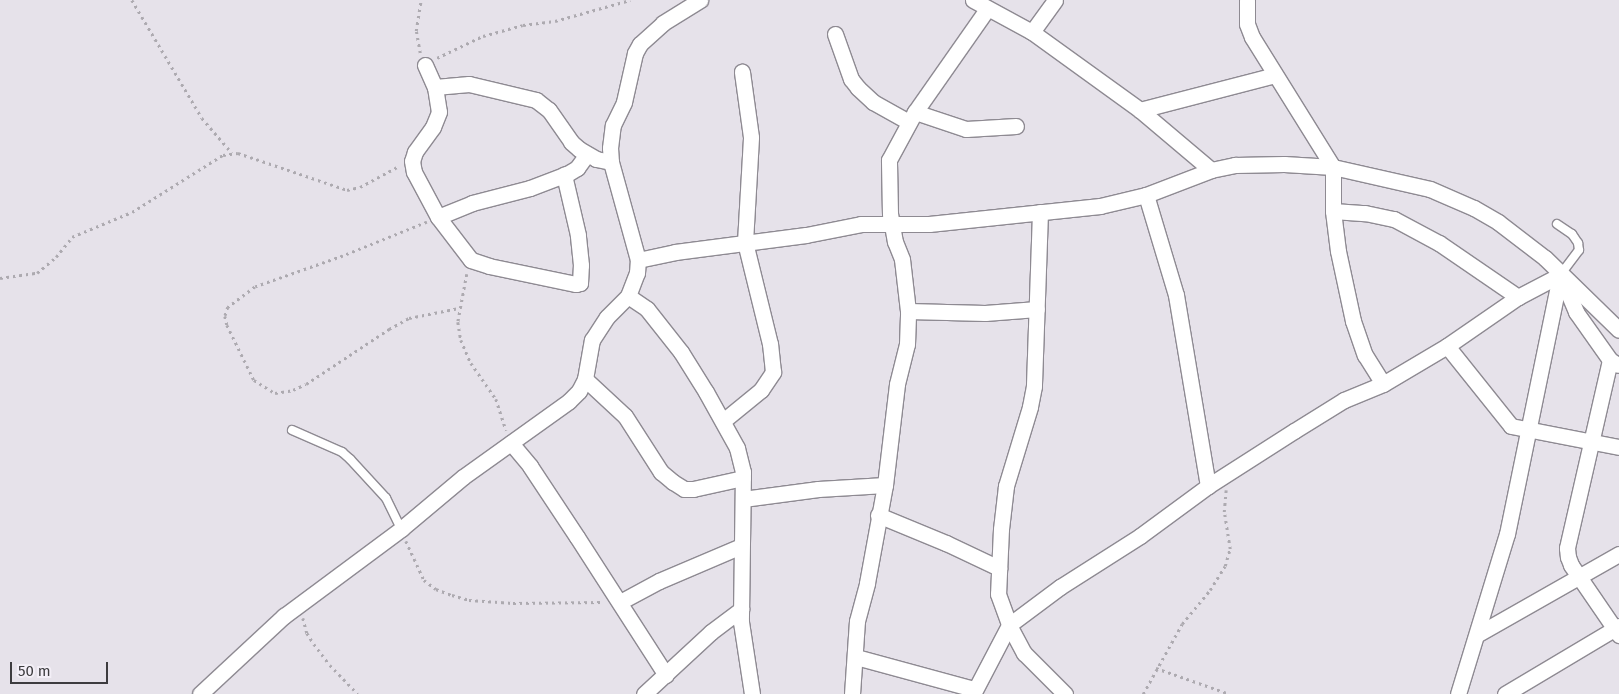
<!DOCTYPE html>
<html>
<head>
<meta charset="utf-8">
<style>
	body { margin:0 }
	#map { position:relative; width:1619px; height:694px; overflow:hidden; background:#e6e2ea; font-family:"Fira Sans",sans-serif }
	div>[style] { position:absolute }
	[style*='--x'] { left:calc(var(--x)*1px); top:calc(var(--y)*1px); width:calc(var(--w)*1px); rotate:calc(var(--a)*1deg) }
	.path>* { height:2.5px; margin-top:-1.25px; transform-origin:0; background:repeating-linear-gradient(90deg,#adaab0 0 2.5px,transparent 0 6.5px) }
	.roads { filter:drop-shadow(1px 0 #8e8a92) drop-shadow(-1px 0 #8e8a92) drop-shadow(0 1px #8e8a92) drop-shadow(0 -1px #8e8a92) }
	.lane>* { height:8px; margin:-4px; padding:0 4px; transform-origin:4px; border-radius:4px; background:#fff }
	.street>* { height:15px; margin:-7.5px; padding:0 7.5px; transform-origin:7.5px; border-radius:7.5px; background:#fff }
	span { translate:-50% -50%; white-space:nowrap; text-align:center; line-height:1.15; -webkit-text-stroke:4px #f3eff7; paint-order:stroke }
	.scale { position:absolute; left:10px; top:662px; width:98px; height:22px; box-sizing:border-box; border:2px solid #3d3c3f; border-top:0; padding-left:6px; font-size:15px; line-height:18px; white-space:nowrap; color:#3d3c3f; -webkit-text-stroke:4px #f3eff7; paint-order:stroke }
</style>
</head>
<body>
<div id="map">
	<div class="path">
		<i style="--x:132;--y:0;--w:137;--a:59.3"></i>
		<i style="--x:202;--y:118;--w:46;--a:49.4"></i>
		<i style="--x:420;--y:53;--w:22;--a:-100"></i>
		<i style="--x:416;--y:31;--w:31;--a:-81"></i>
		<i style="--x:437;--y:58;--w:51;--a:-25.6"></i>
		<i style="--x:483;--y:36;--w:41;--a:-15.4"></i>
		<i style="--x:523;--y:25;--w:32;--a:-7"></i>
		<i style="--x:555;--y:21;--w:78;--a:-15.6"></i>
		<i style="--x:427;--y:222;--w:91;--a:158"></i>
		<i style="--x:343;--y:256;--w:93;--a:160.6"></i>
		<i style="--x:255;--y:287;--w:34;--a:143"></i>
		<i style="--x:228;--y:307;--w:9;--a:108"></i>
		<i style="--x:225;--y:316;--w:9;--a:77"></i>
		<i style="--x:227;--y:325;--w:61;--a:63.9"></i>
		<i style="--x:254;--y:380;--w:25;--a:32"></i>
		<i style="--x:275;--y:393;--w:18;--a:-9"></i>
		<i style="--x:293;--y:390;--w:14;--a:-25"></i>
		<i style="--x:306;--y:384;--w:100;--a:-33.5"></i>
		<i style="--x:389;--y:329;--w:23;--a:-29"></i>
		<i style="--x:409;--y:318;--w:51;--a:-11.3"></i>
		<i style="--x:467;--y:274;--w:49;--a:100.6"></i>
		<i style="--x:458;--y:322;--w:18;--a:81"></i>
		<i style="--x:461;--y:340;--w:25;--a:67"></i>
		<i style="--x:471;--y:363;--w:44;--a:55.2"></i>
		<i style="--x:496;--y:399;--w:33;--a:72"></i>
		<i style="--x:0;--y:278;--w:37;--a:-8"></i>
		<i style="--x:37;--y:273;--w:25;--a:-40"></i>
		<i style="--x:56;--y:257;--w:26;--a:-51"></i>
		<i style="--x:72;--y:237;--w:65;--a:-22.6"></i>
		<i style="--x:132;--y:212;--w:107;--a:-32.1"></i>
		<i style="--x:223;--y:155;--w:15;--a:-8"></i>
		<i style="--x:238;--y:153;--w:115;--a:18.7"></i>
		<i style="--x:347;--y:190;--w:13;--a:-13"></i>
		<i style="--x:360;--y:187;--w:44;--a:-28.3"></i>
		<i style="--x:406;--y:541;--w:43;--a:65.2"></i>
		<i style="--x:424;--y:580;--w:15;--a:37"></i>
		<i style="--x:436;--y:589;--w:17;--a:21"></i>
		<i style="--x:452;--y:595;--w:18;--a:16"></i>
		<i style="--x:469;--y:600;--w:44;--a:3.9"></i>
		<i style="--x:513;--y:603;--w:90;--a:-0.6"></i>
		<i style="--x:303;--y:618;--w:16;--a:75"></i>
		<i style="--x:307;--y:633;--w:13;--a:58"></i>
		<i style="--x:314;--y:644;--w:26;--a:53"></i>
		<i style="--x:330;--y:665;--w:40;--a:46"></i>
		<i style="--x:1156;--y:668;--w:78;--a:19.4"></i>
		<i style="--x:1143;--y:694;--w:80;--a:-60.9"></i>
		<i style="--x:1182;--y:624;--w:44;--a:-50.5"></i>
		<i style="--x:1210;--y:590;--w:28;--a:-58"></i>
		<i style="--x:1225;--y:566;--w:18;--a:-74"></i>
		<i style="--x:1230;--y:549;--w:37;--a:-99"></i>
		<i style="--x:1224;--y:512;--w:22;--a:-85"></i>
	</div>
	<div class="roads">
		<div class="lane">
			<i style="--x:1557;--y:224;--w:18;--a:34"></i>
			<i style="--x:1572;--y:234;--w:11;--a:56"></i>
			<i style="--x:1578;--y:243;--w:7;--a:82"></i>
			<i style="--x:1579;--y:250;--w:31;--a:127"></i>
			<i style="--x:292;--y:430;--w:55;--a:23.7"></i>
			<i style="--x:342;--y:452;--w:11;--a:41"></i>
			<i style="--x:350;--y:459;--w:53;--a:47.3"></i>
			<i style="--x:386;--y:498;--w:34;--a:64"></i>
		</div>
		<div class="street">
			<i style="--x:973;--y:0;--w:67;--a:28.5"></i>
			<i style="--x:1032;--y:32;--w:133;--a:35.8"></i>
			<i style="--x:1140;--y:110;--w:93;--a:40.2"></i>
			<i style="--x:1247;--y:0;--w:24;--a:90"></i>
			<i style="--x:1247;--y:24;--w:14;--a:69"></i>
			<i style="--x:1252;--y:37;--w:153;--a:58.1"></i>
			<i style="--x:1333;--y:167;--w:44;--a:90"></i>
			<i style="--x:1333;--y:211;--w:40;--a:82.9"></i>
			<i style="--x:1338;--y:251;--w:72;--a:77.9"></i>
			<i style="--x:1353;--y:321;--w:36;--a:71"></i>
			<i style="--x:1365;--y:355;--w:34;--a:58"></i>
			<i style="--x:1032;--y:32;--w:39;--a:-54"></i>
			<i style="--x:835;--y:34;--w:48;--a:70.4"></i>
			<i style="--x:851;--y:79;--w:11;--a:52"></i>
			<i style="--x:858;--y:88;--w:21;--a:43"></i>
			<i style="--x:873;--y:102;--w:41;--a:29.1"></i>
			<i style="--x:425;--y:65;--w:24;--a:66"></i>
			<i style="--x:435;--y:87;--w:25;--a:81"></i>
			<i style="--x:439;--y:112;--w:16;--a:112"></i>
			<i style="--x:433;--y:127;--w:31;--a:126"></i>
			<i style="--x:415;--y:152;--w:9;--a:108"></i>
			<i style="--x:412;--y:161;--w:11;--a:80"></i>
			<i style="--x:414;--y:172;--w:51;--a:61.9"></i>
			<i style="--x:438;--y:217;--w:54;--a:52.5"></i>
			<i style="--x:471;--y:260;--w:19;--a:18"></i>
			<i style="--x:489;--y:266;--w:89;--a:11.7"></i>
			<i style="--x:576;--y:284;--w:4;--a:-14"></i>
			<i style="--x:580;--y:283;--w:18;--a:-87"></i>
			<i style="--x:581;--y:265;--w:30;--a:-96"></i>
			<i style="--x:578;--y:235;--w:62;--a:-103.1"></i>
			<i style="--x:435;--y:87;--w:34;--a:-5"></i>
			<i style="--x:469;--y:84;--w:69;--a:13.4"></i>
			<i style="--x:536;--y:100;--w:16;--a:38"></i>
			<i style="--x:549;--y:110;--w:39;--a:55"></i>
			<i style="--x:571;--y:142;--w:11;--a:41"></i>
			<i style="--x:579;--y:149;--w:20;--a:30"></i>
			<i style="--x:596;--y:159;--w:15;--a:11"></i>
			<i style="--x:1140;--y:110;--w:139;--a:-14.5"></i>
			<i style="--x:915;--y:112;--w:54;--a:18.4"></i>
			<i style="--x:966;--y:129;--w:50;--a:-3.4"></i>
			<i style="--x:1146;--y:195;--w:104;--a:73.3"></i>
			<i style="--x:1176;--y:295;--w:194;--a:80.5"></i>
			<i style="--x:1333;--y:211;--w:32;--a:4"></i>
			<i style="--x:1365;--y:213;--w:30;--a:12"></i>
			<i style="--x:1394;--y:219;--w:51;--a:28.1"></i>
			<i style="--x:1439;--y:243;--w:96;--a:34.4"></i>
			<i style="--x:1040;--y:212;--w:174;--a:92"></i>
			<i style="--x:1034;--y:386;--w:21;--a:101"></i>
			<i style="--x:1030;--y:407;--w:83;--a:106.9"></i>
			<i style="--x:1006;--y:486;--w:43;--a:96.6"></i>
			<i style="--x:1001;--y:529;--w:65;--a:92.6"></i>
			<i style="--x:998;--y:594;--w:33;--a:70"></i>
			<i style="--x:1009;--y:625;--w:32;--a:62"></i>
			<i style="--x:1024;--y:653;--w:58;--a:45"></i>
			<i style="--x:438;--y:217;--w:37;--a:-22"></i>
			<i style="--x:472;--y:203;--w:60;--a:-14.5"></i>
			<i style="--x:530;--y:188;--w:40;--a:-21"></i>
			<i style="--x:567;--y:174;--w:12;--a:-31"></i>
			<i style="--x:577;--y:168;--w:17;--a:-54"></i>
			<i style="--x:638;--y:260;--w:102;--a:-105.4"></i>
			<i style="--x:611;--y:162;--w:14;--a:-94"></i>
			<i style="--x:610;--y:148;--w:23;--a:-83"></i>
			<i style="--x:613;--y:125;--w:25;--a:-64"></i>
			<i style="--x:624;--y:102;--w:50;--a:-77.3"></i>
			<i style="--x:635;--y:53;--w:10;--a:-61"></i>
			<i style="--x:640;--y:44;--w:31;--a:-42"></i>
			<i style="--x:663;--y:23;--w:44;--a:-31.9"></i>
			<i style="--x:1563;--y:281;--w:34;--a:67"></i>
			<i style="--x:1576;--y:312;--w:59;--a:54.7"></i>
			<i style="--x:1610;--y:360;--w:9;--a:32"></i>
			<i style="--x:628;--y:296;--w:23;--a:34"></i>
			<i style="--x:647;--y:309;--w:55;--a:51.7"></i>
			<i style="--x:681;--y:352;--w:47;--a:58"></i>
			<i style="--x:706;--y:392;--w:64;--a:61"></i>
			<i style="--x:737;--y:448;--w:25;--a:76"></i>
			<i style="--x:743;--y:472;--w:150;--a:90.8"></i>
			<i style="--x:741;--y:622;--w:73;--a:81.3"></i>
			<i style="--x:908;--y:311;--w:77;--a:1.5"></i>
			<i style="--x:985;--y:313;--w:52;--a:-4.4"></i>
			<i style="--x:1447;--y:346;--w:102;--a:51.3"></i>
			<i style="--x:1511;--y:426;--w:110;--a:11"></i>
			<i style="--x:1610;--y:360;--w:193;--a:102.9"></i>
			<i style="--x:1567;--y:548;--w:9;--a:84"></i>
			<i style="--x:1568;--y:557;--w:9;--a:69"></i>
			<i style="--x:1571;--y:565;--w:85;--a:55.6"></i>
			<i style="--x:585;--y:379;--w:54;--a:42.8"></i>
			<i style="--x:625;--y:416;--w:67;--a:57.3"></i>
			<i style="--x:661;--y:472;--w:16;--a:40"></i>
			<i style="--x:673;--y:482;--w:13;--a:32"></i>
			<i style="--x:684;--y:489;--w:9;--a:0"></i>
			<i style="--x:693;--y:489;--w:51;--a:-12.4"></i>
			<i style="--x:723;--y:421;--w:49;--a:-39.2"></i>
			<i style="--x:761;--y:390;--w:22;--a:-56"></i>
			<i style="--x:773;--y:372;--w:28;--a:-96"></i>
			<i style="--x:770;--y:344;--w:105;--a:-103.8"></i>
			<i style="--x:745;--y:242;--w:105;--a:-86.7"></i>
			<i style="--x:751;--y:137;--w:66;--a:-97.9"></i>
			<i style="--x:511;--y:443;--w:30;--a:50"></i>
			<i style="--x:530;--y:466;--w:85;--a:56.5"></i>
			<i style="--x:577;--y:537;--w:164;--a:57.2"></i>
			<i style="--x:743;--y:499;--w:76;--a:-7.6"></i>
			<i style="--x:818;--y:489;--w:67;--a:-3.4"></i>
			<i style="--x:878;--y:515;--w:74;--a:22.4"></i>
			<i style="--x:946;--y:543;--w:59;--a:25.3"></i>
			<i style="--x:620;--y:602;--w:44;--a:-28.3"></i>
			<i style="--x:659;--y:581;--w:89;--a:-23.1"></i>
			<i style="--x:1478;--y:634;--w:162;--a:-29.6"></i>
			<i style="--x:856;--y:657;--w:122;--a:15.2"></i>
			<i style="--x:200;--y:694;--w:115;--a:-42.9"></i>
			<i style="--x:284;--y:616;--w:146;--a:-36.6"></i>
			<i style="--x:401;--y:529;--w:81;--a:-40"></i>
			<i style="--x:463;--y:477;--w:130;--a:-35.6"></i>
			<i style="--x:569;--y:401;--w:14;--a:-45"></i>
			<i style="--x:579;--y:391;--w:13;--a:-63"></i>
			<i style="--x:585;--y:379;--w:40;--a:-80"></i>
			<i style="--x:592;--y:340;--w:27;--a:-57"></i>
			<i style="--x:607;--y:317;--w:30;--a:-45"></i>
			<i style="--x:628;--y:296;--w:25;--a:-69"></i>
			<i style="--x:637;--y:273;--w:13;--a:-86"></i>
			<i style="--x:638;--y:260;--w:38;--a:-12"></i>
			<i style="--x:675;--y:252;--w:132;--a:-7.4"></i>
			<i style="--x:806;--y:235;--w:56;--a:-11.3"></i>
			<i style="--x:861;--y:224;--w:68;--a:0"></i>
			<i style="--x:929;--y:224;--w:172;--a:-6"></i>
			<i style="--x:1100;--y:206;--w:47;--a:-13.4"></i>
			<i style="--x:1146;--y:195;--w:70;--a:-21"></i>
			<i style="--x:1211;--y:170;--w:25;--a:-12"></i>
			<i style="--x:1235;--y:165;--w:49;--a:-1.2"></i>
			<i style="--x:1284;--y:164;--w:49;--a:3.5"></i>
			<i style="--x:1333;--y:167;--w:99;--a:12.8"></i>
			<i style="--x:1430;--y:189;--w:48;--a:23.4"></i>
			<i style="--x:1474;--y:208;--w:28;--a:30"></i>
			<i style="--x:1498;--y:222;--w:59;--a:37.5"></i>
			<i style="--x:1545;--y:258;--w:103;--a:44.2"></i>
			<i style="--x:644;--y:694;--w:91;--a:-42.8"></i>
			<i style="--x:711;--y:632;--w:38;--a:-37"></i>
			<i style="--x:852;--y:694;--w:73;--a:-86.1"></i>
			<i style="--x:857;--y:621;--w:39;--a:-75"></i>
			<i style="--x:867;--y:583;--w:100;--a:-79.6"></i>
			<i style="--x:885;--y:485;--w:102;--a:-83.2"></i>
			<i style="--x:897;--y:384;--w:41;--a:-76"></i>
			<i style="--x:907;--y:344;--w:33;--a:-88"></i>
			<i style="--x:908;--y:311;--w:52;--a:-96.6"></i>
			<i style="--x:902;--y:259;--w:18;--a:-112"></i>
			<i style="--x:895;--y:242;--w:28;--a:-100"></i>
			<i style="--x:890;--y:214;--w:54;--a:-91.1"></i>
			<i style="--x:889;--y:160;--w:55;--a:-61.6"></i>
			<i style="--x:915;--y:112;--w:126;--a:-55"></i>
			<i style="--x:973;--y:694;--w:78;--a:-62.4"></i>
			<i style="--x:1009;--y:625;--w:64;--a:-36.7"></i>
			<i style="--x:1060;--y:587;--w:95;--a:-32.5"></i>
			<i style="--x:1140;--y:536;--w:84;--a:-36.3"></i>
			<i style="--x:1208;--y:486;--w:102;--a:-32.6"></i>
			<i style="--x:1294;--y:431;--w:59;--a:-31.8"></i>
			<i style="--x:1344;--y:400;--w:42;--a:-22.3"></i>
			<i style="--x:1383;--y:384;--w:74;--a:-30.7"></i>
			<i style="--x:1447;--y:346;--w:86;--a:-34.6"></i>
			<i style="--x:1518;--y:297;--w:47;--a:-27.6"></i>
			<i style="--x:1458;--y:694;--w:167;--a:-73"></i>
			<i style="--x:1507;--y:534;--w:264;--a:-78.4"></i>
			<i style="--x:1505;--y:694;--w:133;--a:-30.8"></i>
		</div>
	</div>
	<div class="scale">50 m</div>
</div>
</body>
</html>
